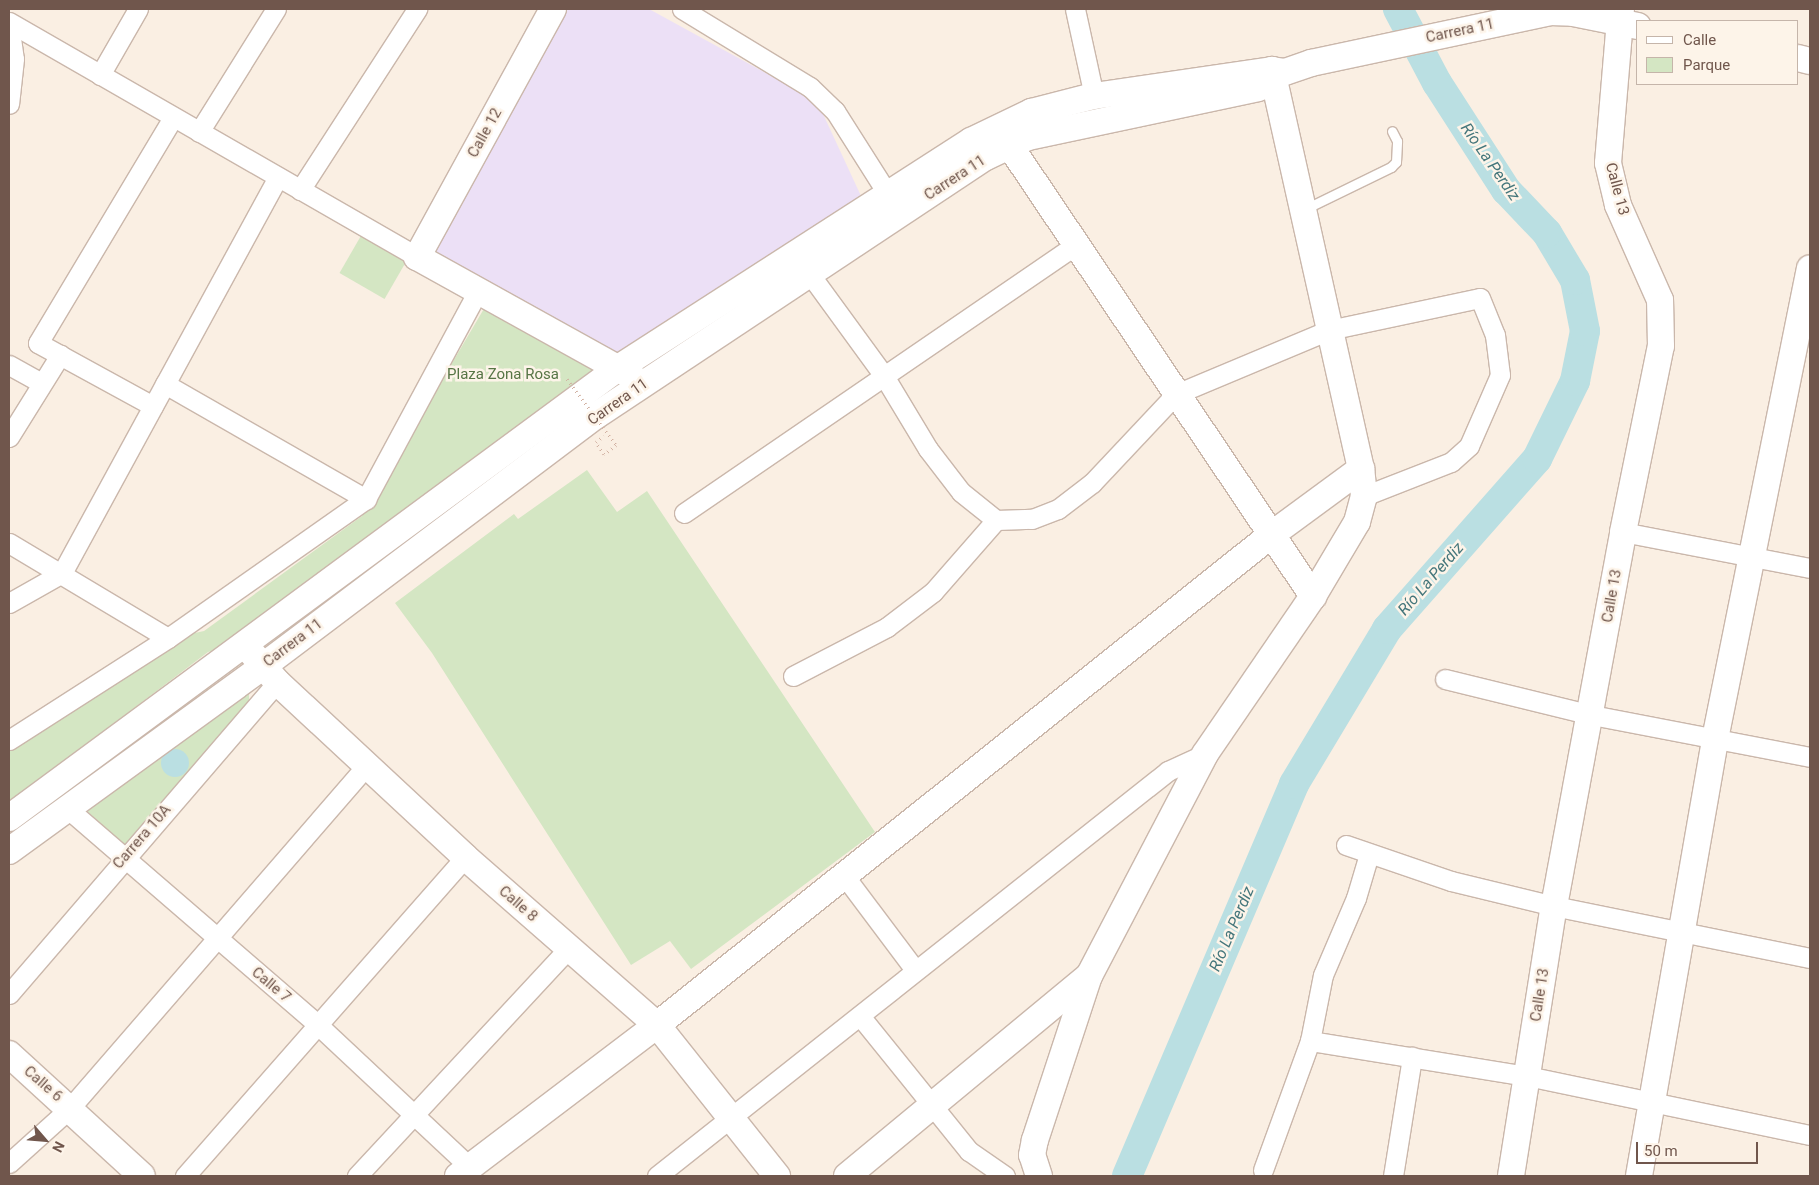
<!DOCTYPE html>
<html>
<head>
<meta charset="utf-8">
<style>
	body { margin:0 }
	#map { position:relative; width:1819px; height:1185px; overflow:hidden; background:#faefe3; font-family:Roboto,sans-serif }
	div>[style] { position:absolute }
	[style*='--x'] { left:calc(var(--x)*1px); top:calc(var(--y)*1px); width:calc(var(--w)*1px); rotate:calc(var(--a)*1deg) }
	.education>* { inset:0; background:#ece0f6 }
	.green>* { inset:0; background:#d4e6c3; transform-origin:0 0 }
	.water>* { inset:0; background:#badfe2 }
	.round { border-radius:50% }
	.river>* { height:30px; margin:-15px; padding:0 15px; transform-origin:15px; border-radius:15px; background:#badfe2 }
	.roads { filter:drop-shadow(1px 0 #cab7ab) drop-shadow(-1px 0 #cab7ab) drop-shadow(0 1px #cab7ab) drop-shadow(0 -1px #cab7ab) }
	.lane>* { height:9px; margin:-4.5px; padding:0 4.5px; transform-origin:4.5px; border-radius:4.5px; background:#fff }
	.street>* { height:19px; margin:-9.5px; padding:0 9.5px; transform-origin:9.5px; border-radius:9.5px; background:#fff }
	.secondary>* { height:26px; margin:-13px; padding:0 13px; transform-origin:13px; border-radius:13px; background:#fff }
	.path-bridge>* { height:3px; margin-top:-1.5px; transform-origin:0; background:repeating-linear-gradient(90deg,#d1b0a1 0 1px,transparent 0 5px) }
	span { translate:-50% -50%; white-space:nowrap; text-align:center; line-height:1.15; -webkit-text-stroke:5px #fdf4e9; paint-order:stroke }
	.street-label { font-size:15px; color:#70564c }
	.park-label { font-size:15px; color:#577545 }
	.water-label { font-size:16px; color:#44767b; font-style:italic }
	.frame { position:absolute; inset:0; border:10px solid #70564c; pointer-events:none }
	.legend { position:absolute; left:1636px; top:20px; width:162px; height:65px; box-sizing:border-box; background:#fdf4e9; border:1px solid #c5b5aa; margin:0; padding:6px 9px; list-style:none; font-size:15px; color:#70564c }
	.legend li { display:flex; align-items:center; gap:10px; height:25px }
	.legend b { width:25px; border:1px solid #c5b5aa }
	.north { position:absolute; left:20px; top:1115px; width:50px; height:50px; -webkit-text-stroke:4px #fdf4e9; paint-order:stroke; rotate:117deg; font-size:14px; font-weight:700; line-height:20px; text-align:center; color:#70564c }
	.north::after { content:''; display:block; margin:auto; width:18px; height:22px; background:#70564c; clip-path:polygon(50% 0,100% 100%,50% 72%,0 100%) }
	.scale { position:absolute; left:1636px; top:1142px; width:122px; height:22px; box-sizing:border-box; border:2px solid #70564c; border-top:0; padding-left:6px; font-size:15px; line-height:18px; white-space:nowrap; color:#70564c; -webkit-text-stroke:4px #fdf4e9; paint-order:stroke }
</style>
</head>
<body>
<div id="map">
	<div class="education">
		<i style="clip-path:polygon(568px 9px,649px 9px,817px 101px,861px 196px,614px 359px,428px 253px)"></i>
	</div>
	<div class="green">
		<i style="left:362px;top:234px;width:52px;height:45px;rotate:30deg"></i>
		<i style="clip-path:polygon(485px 307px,594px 370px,227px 647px,208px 652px,9px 803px,9px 745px,181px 636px,204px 631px,362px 516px)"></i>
		<i style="clip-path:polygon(587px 470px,617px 512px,647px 491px,875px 832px,691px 969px,670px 941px,631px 965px,432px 653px,395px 603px,514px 514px,518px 519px)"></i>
		<i style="clip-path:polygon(249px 692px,249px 703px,125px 846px,87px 811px)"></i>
	</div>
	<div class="water">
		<i class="round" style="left:161px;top:749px;width:28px;height:28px"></i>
	</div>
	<div class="river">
		<i style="--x:1127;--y:1176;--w:426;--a:-66.9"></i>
		<i style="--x:1294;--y:784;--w:181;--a:-59"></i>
		<i style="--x:1387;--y:629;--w:227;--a:-48.6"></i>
		<i style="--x:1537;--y:459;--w:87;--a:-64"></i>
		<i style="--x:1575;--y:381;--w:51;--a:-78.7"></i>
		<i style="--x:1585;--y:331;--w:52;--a:-101.1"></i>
		<i style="--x:1575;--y:280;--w:55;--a:-120.8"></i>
		<i style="--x:1547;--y:233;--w:59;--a:-133.6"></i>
		<i style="--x:1506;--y:190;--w:127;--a:-122.8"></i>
		<i style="--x:1437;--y:83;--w:84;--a:-117.8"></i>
	</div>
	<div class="roads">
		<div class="lane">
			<i style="--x:1305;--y:209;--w:96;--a:-26"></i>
			<i style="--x:1391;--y:167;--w:7;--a:-45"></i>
			<i style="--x:1396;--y:162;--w:21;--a:-87"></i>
			<i style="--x:1397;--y:141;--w:11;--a:-117"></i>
		</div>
		<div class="street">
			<i style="--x:682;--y:9;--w:150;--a:31.4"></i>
			<i style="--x:810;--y:87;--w:35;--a:44"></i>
			<i style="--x:835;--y:111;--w:110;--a:57.6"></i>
			<i style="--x:1075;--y:9;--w:89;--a:77.7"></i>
			<i style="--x:9;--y:22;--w:471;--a:29.9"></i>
			<i style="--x:9;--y:24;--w:35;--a:82"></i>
			<i style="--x:14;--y:59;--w:45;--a:96.3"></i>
			<i style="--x:100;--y:75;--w:76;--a:-60.1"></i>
			<i style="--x:199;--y:132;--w:145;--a:-58"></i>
			<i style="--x:300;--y:190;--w:216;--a:-57.1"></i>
			<i style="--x:809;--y:273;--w:127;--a:53.9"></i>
			<i style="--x:884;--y:376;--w:85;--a:58.9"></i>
			<i style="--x:928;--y:449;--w:54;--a:52.5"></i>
			<i style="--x:961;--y:492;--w:45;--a:38.7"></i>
			<i style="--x:9;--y:365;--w:37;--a:29"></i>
			<i style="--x:165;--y:384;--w:232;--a:29.8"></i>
			<i style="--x:153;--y:406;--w:131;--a:-151.3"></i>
			<i style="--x:38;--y:343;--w:263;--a:-59.1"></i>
			<i style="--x:9;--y:437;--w:97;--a:-58.1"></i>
			<i style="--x:684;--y:513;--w:476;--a:-34.4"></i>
			<i style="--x:1623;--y:532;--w:190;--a:10.9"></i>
			<i style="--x:9;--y:543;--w:185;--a:30.9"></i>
			<i style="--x:9;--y:603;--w:61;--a:-29.5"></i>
			<i style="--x:62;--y:573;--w:451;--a:-61.4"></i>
			<i style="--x:793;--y:676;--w:106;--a:-27.5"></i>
			<i style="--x:887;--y:627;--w:58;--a:-37.3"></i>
			<i style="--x:933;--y:592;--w:96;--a:-48.8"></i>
			<i style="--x:996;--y:520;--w:36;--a:-2"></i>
			<i style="--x:1032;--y:519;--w:28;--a:-21"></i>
			<i style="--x:1058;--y:509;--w:43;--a:-37.4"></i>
			<i style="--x:1092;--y:483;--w:122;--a:-46.7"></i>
			<i style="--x:1176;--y:394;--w:166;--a:-22.7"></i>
			<i style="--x:1329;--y:330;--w:154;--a:-12"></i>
			<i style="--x:1480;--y:298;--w:40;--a:68"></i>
			<i style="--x:1495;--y:335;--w:40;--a:82.9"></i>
			<i style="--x:1500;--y:375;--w:77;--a:113.6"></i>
			<i style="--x:1469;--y:446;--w:24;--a:138"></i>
			<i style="--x:1451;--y:462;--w:93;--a:158.7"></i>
			<i style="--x:1445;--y:679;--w:151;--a:13.8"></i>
			<i style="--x:1592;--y:715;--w:222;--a:10.9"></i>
			<i style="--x:9;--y:740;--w:189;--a:-32.7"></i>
			<i style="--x:168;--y:638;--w:242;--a:-35.1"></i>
			<i style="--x:366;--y:499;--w:234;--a:-61.7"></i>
			<i style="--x:67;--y:808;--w:332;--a:40.8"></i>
			<i style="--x:318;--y:1025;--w:208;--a:43.1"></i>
			<i style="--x:1346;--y:845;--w:111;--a:18.9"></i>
			<i style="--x:1451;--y:881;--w:106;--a:13.6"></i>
			<i style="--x:1554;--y:906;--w:261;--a:11.5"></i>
			<i style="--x:843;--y:874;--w:120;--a:53.1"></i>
			<i style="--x:9;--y:994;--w:411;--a:-49.3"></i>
			<i style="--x:860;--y:1016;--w:174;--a:51.1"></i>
			<i style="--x:969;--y:1151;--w:44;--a:34.8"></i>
			<i style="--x:1310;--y:1041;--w:220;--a:9.2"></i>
			<i style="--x:1527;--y:1076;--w:289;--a:11.8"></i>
			<i style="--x:9;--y:1163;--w:82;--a:-42"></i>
			<i style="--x:70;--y:1108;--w:454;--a:-49.1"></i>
			<i style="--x:1263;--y:1170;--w:137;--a:-70"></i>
			<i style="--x:1310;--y:1041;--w:67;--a:-78.9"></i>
			<i style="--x:1323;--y:975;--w:84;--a:-66.8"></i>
			<i style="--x:1356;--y:898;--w:46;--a:-73.5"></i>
			<i style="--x:185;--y:1176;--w:424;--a:-48.7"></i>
			<i style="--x:357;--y:1176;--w:311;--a:-47.1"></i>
			<i style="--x:657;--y:1176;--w:652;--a:-38.4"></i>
			<i style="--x:1168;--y:771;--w:41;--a:-24.7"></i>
			<i style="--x:1393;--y:1176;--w:121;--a:-80.9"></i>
		</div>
		<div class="secondary">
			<i style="--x:553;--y:9;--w:283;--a:118.7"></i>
			<i style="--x:417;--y:257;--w:246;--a:29"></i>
			<i style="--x:1798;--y:58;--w:12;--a:14"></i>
			<i style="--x:1010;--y:146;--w:543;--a:56.05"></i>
			<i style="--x:251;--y:652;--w:40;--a:49"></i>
			<i style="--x:277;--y:682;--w:257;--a:42.9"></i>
			<i style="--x:465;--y:857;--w:255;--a:41.2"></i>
			<i style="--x:657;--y:1025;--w:193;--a:51.5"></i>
			<i style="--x:9;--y:818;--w:756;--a:-36.45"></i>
			<i style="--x:617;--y:369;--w:421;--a:-32.8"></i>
			<i style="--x:971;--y:141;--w:67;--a:-25.8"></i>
			<i style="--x:1031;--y:112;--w:65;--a:-14.3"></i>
			<i style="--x:1094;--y:96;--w:180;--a:-8.3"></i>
			<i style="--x:1272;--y:70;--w:13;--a:9"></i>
			<i style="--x:1285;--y:72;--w:28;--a:-19"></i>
			<i style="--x:1311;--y:63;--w:244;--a:-12"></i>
			<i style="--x:1550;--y:12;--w:23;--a:2"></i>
			<i style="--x:1573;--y:13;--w:66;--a:11.3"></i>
			<i style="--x:9;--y:851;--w:313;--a:-36"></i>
			<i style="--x:262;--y:667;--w:419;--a:-37"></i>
			<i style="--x:597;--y:415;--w:467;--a:-33.6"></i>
			<i style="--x:986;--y:157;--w:47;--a:-25.5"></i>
			<i style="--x:1028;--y:137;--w:236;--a:-12"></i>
			<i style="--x:9;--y:1054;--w:180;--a:42.5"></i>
			<i style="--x:458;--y:1176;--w:250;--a:-37.2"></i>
			<i style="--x:657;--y:1025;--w:786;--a:-38.59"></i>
			<i style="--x:1271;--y:535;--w:112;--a:-36.3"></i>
			<i style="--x:847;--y:1176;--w:314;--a:-39.6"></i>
			<i style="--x:1089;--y:976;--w:250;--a:-62.4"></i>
			<i style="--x:1205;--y:754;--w:191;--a:-55.6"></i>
			<i style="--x:1313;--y:596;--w:86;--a:-59.3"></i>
			<i style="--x:1357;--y:522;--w:27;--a:-75"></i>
			<i style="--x:1364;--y:496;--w:27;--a:-96"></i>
			<i style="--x:1361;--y:469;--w:409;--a:-102.6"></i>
			<i style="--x:1039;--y:1176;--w:22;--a:-108"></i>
			<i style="--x:1032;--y:1155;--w:15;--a:-79"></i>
			<i style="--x:1035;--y:1140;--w:173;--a:-71.8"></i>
			<i style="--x:1511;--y:1176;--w:273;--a:-81"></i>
			<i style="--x:1554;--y:906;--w:380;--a:-79.5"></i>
			<i style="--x:1623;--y:532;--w:190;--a:-78.5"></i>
			<i style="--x:1661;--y:346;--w:46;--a:-91.2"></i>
			<i style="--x:1660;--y:300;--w:104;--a:-113.9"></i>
			<i style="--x:1618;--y:205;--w:43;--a:-103.4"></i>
			<i style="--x:1608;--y:163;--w:155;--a:-85.2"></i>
			<i style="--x:1639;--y:1176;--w:444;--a:-80.1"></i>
			<i style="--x:1715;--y:739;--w:480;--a:-78.6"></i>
		</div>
	</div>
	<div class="path-bridge">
		<i style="--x:567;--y:379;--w:82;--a:53.4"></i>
		<i style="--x:616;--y:445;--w:15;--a:143"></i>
		<i style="--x:604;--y:454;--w:14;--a:-124"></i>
		<i style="--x:596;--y:442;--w:10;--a:-37"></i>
	</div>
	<div class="street-label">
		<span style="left:1460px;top:31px;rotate:-12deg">Carrera 11</span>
		<span style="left:485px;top:133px;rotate:-61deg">Calle 12</span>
		<span style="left:955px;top:178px;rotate:-33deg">Carrera 11</span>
		<span style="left:1617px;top:189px;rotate:75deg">Calle 13</span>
		<span style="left:618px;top:402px;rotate:-35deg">Carrera 11</span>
		<span style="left:1612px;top:596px;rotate:-80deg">Calle 13</span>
		<span style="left:293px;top:643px;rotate:-37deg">Carrera 11</span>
		<span style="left:142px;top:837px;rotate:-49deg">Carrera 10A</span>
		<span style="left:518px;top:904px;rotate:41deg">Calle 8</span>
		<span style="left:271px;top:985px;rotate:40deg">Calle 7</span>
		<span style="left:1540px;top:995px;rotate:-81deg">Calle 13</span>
		<span style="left:43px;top:1084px;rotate:41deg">Calle 6</span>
	</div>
	<div class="park-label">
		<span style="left:503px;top:375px">Plaza Zona Rosa</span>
	</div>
	<div class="water-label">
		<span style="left:1490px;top:162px;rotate:55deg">Río La Perdiz</span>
		<span style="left:1431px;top:579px;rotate:-49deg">Río La Perdiz</span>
		<span style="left:1232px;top:929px;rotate:-67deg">Río La Perdiz</span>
	</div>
	<div class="frame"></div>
	<ul class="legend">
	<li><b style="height:6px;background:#fff"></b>Calle</li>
	<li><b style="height:14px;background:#d4e6c3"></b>Parque</li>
	</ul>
	<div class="north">N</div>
	<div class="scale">50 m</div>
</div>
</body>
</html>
